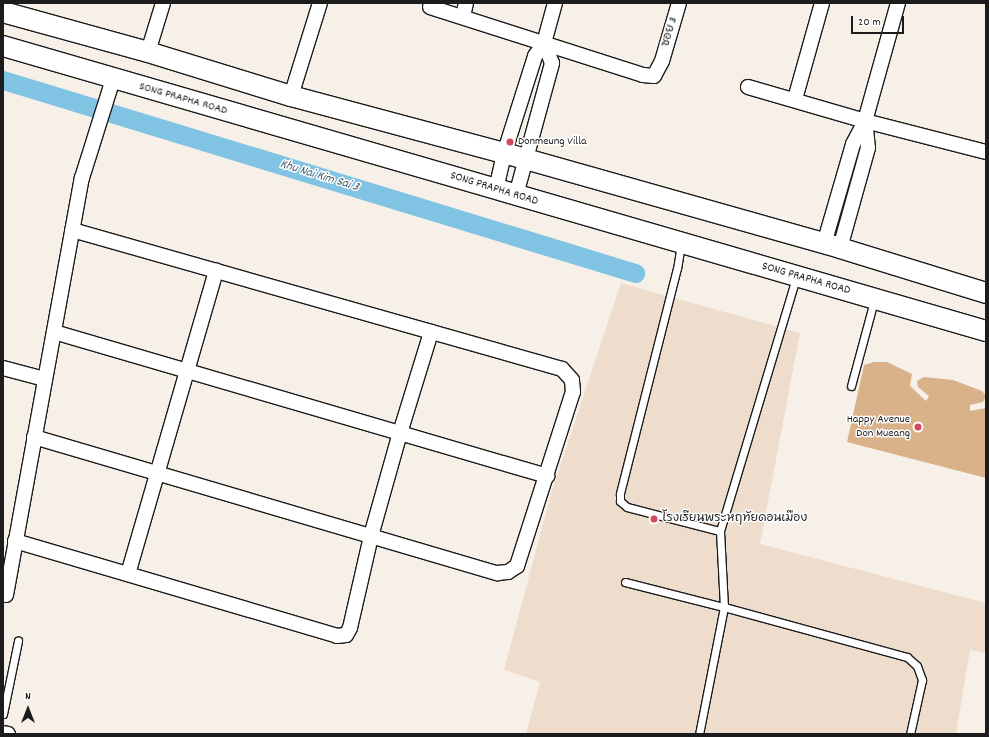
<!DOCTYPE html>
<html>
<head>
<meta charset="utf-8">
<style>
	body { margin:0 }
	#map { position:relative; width:989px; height:737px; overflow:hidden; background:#f7f0e8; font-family:Dekko,"Playpen Sans Thai",sans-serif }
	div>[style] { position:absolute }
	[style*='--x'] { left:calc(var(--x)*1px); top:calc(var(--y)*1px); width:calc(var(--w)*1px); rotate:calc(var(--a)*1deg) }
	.built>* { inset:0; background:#edc }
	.canal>* { height:19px; margin:-9.5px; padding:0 9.5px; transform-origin:9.5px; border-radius:9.5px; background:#81c3e2 }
	.building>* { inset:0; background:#d9b28a }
	.roads { filter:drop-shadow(1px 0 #1c1c1c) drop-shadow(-1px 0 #1c1c1c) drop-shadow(0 1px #1c1c1c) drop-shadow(0 -1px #1c1c1c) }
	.lane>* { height:7px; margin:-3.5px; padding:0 3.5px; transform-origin:3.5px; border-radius:3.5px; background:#fff }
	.street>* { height:14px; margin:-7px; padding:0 7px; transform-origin:7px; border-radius:7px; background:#fff }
	.secondary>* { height:20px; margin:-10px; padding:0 10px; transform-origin:10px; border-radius:10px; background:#fff }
	.dots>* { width:11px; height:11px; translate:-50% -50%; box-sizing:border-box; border:2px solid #fff; border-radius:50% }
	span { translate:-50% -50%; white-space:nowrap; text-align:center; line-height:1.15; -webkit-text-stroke:3px #fff; paint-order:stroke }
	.street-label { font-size:12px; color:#1c1c1c }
	.poi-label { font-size:12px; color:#1c1c1c }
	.left { translate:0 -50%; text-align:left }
	.right { translate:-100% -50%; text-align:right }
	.water-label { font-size:13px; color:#445f6b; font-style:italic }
	.frame { position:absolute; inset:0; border:4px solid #1c1c1c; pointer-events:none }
	.north { position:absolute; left:8px; top:689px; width:40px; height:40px; -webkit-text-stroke:3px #fff; paint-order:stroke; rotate:0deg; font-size:11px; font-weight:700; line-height:16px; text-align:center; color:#1c1c1c }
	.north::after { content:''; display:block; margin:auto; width:14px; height:18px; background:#1c1c1c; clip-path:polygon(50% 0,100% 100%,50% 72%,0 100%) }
	.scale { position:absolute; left:851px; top:16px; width:53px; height:18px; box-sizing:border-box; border:2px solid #1c1c1c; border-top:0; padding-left:5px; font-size:12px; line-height:14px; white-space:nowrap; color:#1c1c1c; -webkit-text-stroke:3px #fff; paint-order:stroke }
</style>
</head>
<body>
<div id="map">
	<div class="built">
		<i style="clip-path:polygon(621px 283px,800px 333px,760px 544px,986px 603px,986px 653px,970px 650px,956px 734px,526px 734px,540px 682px,504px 670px,551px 494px)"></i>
	</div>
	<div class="canal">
		<i style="--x:3;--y:80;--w:661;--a:16.98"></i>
	</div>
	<div class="building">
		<i style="clip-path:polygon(874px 362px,887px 362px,912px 374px,910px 386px,926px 401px,929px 396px,918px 387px,917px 381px,924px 377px,953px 380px,982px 391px,986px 396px,983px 402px,970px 405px,970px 411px,986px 408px,986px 478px,847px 442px,864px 365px)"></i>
	</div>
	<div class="roads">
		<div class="lane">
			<i style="--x:681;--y:244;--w:24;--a:99"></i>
			<i style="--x:677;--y:268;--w:233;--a:104.2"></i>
			<i style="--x:620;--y:494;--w:7;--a:90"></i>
			<i style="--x:620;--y:501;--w:9;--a:41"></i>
			<i style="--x:627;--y:507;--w:96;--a:14.5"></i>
			<i style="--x:720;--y:531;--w:264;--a:-73.3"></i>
			<i style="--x:851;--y:386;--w:88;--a:-74.9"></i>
			<i style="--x:720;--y:531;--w:76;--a:87"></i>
			<i style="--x:724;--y:607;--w:190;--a:15.3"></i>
			<i style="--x:907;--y:657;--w:13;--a:42"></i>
			<i style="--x:917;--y:666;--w:15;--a:70"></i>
			<i style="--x:922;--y:680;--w:55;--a:102.5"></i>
			<i style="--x:625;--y:582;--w:102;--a:14.2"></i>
			<i style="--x:724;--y:607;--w:129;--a:101.1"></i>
			<i style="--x:3;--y:714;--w:75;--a:-78.4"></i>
		</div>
		<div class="street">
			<i style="--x:430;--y:7;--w:224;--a:17.7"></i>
			<i style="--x:643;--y:75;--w:11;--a:5"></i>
			<i style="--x:654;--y:76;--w:17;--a:-62"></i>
			<i style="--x:662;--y:61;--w:60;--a:-73.7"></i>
			<i style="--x:463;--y:16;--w:13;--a:-77"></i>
			<i style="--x:148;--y:52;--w:51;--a:-73"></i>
			<i style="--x:748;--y:87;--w:122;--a:16.2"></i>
			<i style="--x:865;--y:121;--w:125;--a:14.4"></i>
			<i style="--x:291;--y:96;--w:97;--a:-72.7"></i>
			<i style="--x:795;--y:99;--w:100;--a:-74.3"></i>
			<i style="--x:496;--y:189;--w:36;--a:-77"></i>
			<i style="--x:504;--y:154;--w:103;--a:-72.4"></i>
			<i style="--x:535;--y:56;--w:16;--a:-55"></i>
			<i style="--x:544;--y:43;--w:41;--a:-74.6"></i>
			<i style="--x:516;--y:195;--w:137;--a:-74.7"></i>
			<i style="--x:552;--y:63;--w:22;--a:-112"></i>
			<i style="--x:824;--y:244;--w:104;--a:-73.8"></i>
			<i style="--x:853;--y:144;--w:26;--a:-62"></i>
			<i style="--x:865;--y:121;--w:123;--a:-74.4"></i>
			<i style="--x:840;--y:248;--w:104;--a:-74.4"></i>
			<i style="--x:868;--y:148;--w:27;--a:-96"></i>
			<i style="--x:54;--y:332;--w:514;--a:16.28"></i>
			<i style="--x:3;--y:368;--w:43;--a:14.7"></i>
			<i style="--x:34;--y:437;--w:483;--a:16.4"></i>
			<i style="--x:497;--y:573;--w:11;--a:-5"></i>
			<i style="--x:508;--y:572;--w:11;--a:-34"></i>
			<i style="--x:517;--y:566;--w:183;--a:-72.2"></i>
			<i style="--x:573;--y:392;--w:12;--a:-95"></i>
			<i style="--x:572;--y:380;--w:15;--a:-132"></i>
			<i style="--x:562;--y:369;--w:509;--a:-164.16"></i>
			<i style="--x:15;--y:541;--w:336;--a:16.4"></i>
			<i style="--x:337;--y:636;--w:9;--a:-6"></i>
			<i style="--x:346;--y:635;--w:8;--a:-60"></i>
			<i style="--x:350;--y:628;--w:94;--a:-77.1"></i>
			<i style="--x:371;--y:536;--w:107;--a:-74.3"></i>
			<i style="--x:400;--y:433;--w:106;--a:-72.9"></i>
			<i style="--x:128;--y:574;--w:316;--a:-73.8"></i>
			<i style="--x:6;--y:595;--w:424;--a:-79.7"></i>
			<i style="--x:82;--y:178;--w:104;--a:-72.6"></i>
			<i style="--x:3;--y:733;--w:5;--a:11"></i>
		</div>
		<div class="secondary">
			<i style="--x:3;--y:12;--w:150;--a:15.4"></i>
			<i style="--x:148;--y:52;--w:150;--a:17.1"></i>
			<i style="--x:291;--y:96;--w:243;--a:15"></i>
			<i style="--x:526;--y:159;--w:326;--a:15.8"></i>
			<i style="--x:840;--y:248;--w:153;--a:17.1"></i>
			<i style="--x:3;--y:46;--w:1023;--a:16.17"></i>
		</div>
	</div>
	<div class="dots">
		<i style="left:510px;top:142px;background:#d1495b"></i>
		<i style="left:918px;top:427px;background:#d1495b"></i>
		<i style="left:654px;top:519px;background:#d1495b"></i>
	</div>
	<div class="street-label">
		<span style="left:670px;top:32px;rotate:-74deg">ซอย 3</span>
		<span style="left:183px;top:99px;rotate:16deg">SONG PRAPHA ROAD</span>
		<span style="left:494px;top:189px;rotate:17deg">SONG PRAPHA ROAD</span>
		<span style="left:806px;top:279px;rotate:16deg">SONG PRAPHA ROAD</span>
	</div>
	<div class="poi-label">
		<span class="left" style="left:518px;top:142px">Donmeung Villa</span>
		<span class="right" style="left:910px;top:427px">Happy Avenue<br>Don Mueang</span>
		<span class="left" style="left:662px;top:519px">โรงเรียนพระหฤทัยดอนเมือง</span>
	</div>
	<div class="water-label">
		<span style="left:319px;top:177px;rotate:17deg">Khu Nai Kim Sai 3</span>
	</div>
	<div class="frame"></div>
	<div class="north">N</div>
	<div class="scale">20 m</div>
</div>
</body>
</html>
